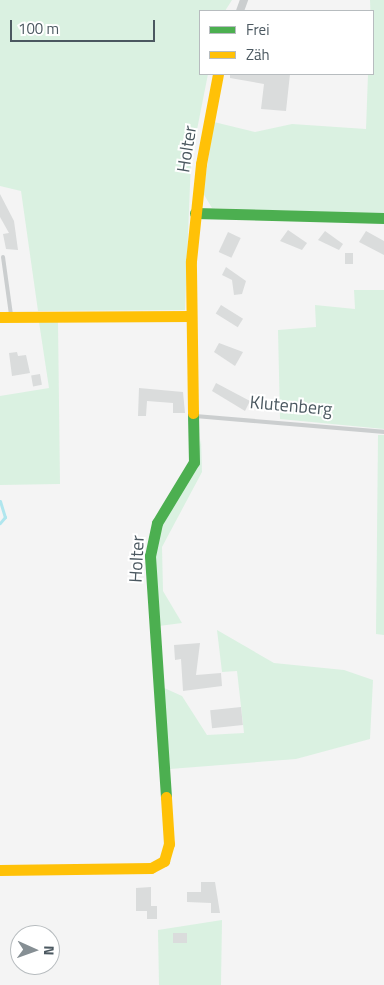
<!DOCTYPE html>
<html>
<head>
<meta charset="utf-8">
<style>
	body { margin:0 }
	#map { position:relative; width:384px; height:985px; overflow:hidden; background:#f4f4f4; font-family:"Titillium Web",sans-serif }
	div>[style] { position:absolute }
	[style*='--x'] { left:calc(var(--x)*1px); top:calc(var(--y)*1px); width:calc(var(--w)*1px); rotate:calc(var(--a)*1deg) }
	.green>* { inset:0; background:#daf1e1 }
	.stream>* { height:3px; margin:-1.5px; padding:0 1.5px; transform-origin:1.5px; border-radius:1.5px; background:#b0e6ee }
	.building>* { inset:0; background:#dadcdc; transform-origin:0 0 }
	.lane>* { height:4px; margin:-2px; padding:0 2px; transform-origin:2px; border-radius:2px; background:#cbcecf }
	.street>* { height:8px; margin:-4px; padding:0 4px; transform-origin:4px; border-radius:4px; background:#cbcecf }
	.fast>* { height:11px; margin:-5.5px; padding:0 5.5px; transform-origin:5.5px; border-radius:5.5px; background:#4caf50 }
	.slow>* { height:11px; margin:-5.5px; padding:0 5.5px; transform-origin:5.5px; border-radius:5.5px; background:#ffc107 }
	span { translate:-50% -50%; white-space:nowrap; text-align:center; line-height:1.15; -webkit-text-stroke:4px #fff; paint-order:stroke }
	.street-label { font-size:18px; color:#4b5860 }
	.legend { position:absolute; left:199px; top:10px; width:175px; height:65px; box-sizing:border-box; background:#fff; border:1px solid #b7bcbf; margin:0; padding:6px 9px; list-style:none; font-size:15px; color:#4b5860 }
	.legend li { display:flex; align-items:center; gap:10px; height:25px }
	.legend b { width:25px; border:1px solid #b7bcbf }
	.north { position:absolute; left:10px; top:925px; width:50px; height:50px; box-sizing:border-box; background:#fff; border:1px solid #b7bcbf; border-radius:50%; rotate:92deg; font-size:14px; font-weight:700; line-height:20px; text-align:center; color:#4b5860 }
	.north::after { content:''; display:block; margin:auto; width:18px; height:22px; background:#868f94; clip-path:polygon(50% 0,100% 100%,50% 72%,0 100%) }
	.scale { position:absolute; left:10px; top:20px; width:145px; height:22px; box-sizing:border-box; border:2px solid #4b5860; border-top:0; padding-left:6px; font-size:15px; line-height:18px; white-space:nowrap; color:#4b5860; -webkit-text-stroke:4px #fff; paint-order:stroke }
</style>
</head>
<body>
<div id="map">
	<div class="green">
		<i style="clip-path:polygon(0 0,232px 0,225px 11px,200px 11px,200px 74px,208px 74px,191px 160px,185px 310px,38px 311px,21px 191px,0 186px)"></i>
		<i style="clip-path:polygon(370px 0,384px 0,384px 214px,212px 208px,203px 193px,214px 122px,255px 132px,292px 124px,366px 129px,368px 74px,373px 74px)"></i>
		<i style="clip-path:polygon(354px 290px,384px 290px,384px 429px,280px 419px,278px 330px,316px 327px,315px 305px,355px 309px)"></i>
		<i style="clip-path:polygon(39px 322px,58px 322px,60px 484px,0 485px,0 396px,49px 388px)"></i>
		<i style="clip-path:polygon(378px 435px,384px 435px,384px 635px,376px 634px)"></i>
		<i style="clip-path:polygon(201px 439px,202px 472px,162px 547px,163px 591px,182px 623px,159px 626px,154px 550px,159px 526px,196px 468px)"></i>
		<i style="clip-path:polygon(217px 630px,274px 663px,344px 670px,373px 680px,370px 739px,296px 759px,170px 769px,162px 687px,182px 696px,207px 735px,244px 733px,237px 671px,222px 672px)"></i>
		<i style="clip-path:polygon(222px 920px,221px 985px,159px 985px,158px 930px)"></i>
	</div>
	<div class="stream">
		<i style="--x:0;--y:501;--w:17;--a:73"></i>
		<i style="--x:5;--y:517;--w:8;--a:130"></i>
	</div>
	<div class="building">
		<i style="clip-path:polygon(230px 74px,290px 74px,286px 111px,261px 109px,264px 84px,230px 78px)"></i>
		<i style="clip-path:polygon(0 194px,14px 221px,18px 250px,6px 249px,3px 234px,9px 233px,0 217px)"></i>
		<i style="clip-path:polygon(288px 230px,307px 243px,302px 250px,280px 241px)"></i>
		<i style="clip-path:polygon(325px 231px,343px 244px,339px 250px,318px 240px)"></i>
		<i style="clip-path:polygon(366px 231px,384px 241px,384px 255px,359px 242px)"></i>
		<i style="left:228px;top:232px;width:14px;height:22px;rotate:25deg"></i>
		<i style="left:345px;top:253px;width:8px;height:11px"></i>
		<i style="clip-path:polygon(226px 267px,246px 281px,242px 294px,234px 295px,232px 280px,222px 275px)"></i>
		<i style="left:221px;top:305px;width:26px;height:10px;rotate:32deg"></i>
		<i style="clip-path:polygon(219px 343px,243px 352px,235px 366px,214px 352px)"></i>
		<i style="clip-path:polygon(17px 352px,18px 356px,26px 355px,30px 373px,12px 376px,9px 353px)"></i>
		<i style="left:40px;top:374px;width:11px;height:9px;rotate:80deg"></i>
		<i style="clip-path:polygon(216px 383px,250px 401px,245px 411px,212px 391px)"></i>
		<i style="clip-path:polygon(139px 388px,183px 392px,185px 413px,173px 413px,173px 403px,147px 401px,146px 416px,138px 416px)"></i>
		<i style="clip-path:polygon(200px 643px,196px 675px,221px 673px,222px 686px,183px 691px,181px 659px,175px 660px,174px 645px)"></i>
		<i style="left:241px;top:707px;width:18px;height:31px;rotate:84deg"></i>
		<i style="clip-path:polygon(201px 882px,215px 882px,220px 913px,211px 913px,211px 903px,187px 902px,187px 892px,201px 892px)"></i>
		<i style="clip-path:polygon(151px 887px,151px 906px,157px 906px,157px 919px,147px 919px,147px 911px,136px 911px,136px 888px)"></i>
		<i style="left:173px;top:933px;width:14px;height:10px"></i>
	</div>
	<div class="lane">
		<i style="--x:3;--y:257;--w:59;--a:82.1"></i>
		<i style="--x:195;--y:416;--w:190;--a:4.8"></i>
	</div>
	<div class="street">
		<i style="--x:240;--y:11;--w:12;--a:-70"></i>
	</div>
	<div class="fast">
		<i style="--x:195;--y:213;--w:189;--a:1.5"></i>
		<i style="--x:166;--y:797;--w:242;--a:-93.8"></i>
		<i style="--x:150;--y:556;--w:34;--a:-78"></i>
		<i style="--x:157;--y:523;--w:71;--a:-58.8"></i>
		<i style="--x:194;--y:462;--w:49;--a:-91.2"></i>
	</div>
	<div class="slow">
		<i style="--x:0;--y:317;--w:191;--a:-0.3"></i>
		<i style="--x:193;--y:413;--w:152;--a:-90.8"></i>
		<i style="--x:191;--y:261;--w:98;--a:-84.1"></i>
		<i style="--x:201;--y:164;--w:92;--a:-79.3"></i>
		<i style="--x:0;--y:870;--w:151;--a:-0.8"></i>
		<i style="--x:151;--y:868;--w:15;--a:-28"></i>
		<i style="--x:164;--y:861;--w:18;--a:-74"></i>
		<i style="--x:169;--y:844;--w:47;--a:-93.7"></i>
	</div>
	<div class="street-label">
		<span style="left:187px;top:149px;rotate:-81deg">Holter</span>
		<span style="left:291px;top:406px;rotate:5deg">Klutenberg</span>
		<span style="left:137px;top:559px;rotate:-87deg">Holter</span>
	</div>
	<ul class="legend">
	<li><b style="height:6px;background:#4caf50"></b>Frei</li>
	<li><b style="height:6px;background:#ffc107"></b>Zäh</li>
	</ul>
	<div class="north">N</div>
	<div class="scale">100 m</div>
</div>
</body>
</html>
